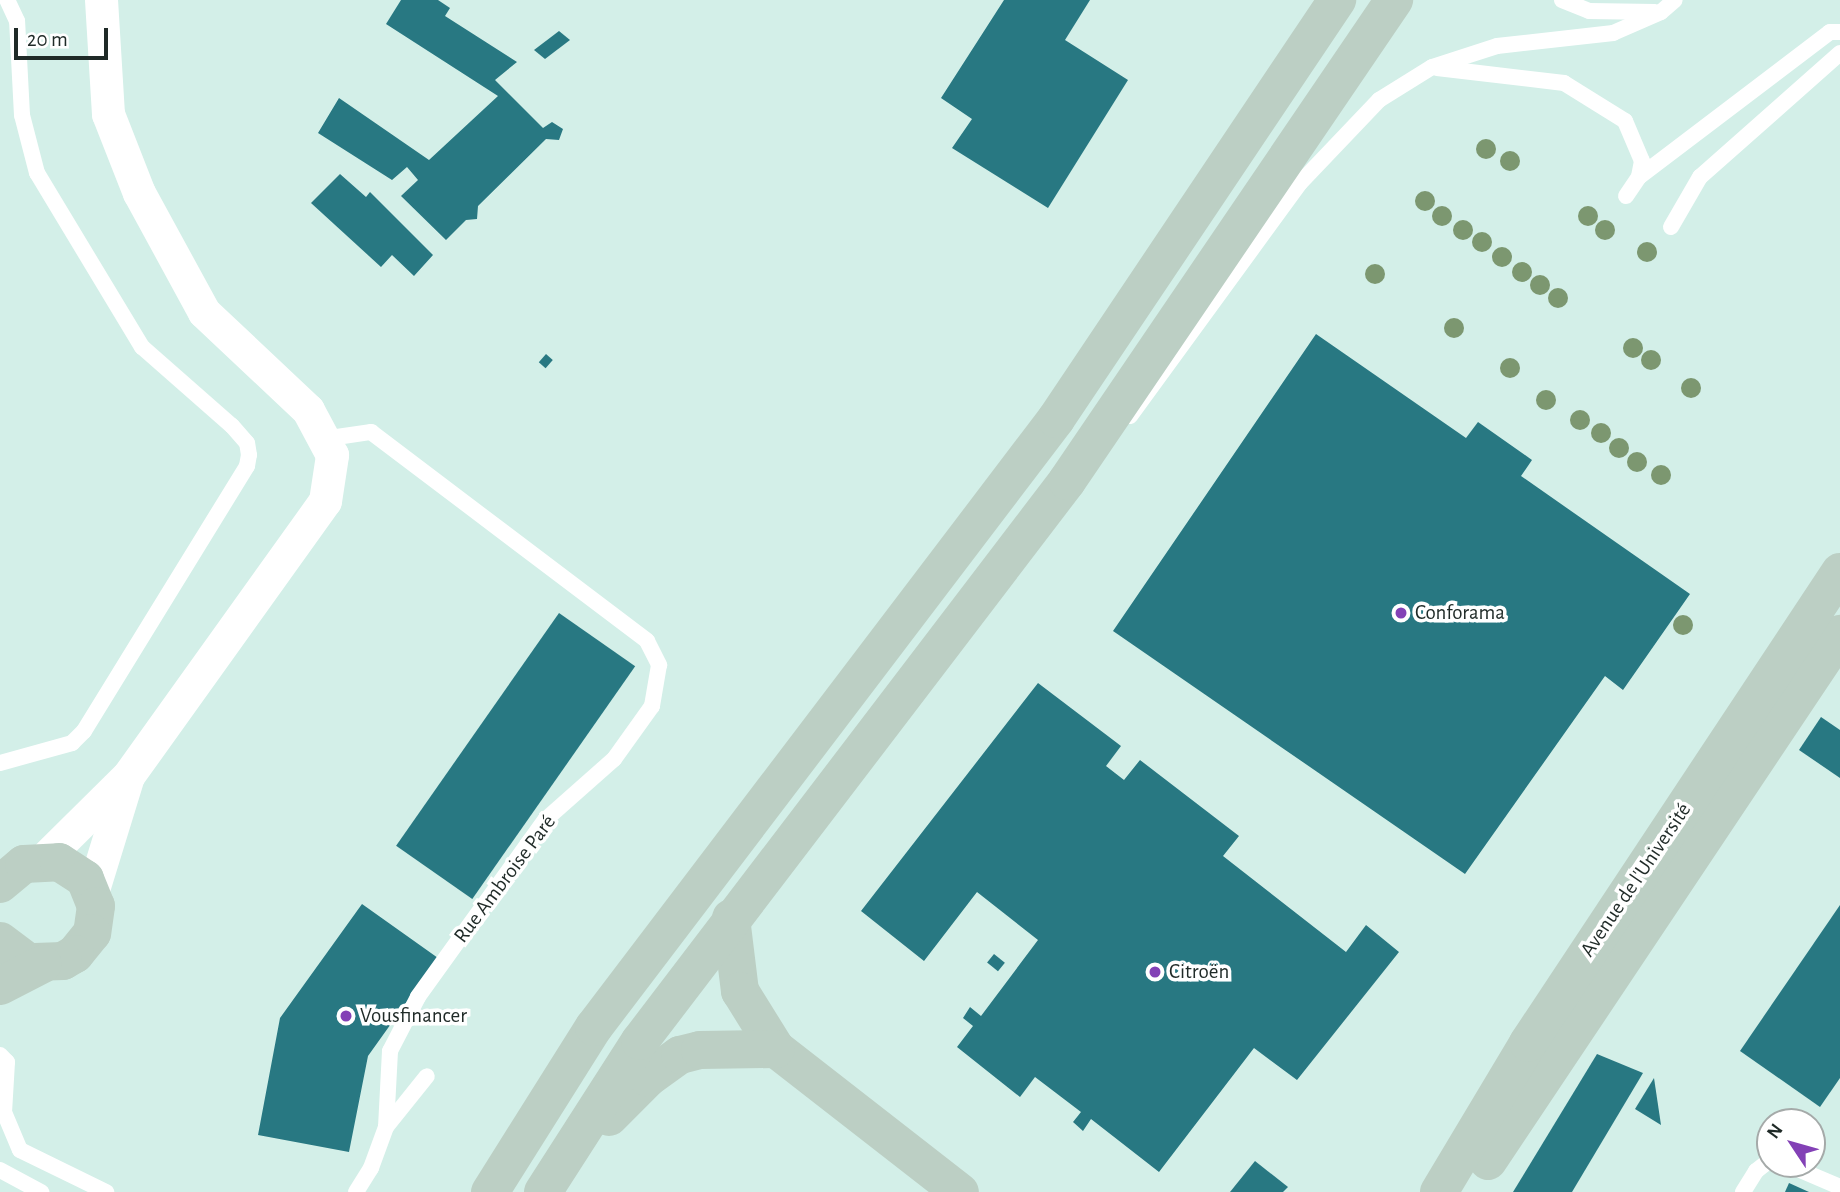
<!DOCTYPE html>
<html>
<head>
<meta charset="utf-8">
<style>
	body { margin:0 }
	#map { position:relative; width:1840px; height:1192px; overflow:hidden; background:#d3efe8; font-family:"Alegreya Sans",sans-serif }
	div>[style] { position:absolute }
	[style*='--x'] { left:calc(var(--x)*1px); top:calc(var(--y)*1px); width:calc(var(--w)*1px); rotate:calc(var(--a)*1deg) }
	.building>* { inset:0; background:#287882; transform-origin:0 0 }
	.lane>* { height:16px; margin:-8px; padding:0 8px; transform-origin:8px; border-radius:8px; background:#fff }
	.street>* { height:33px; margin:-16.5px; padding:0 16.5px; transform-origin:16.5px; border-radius:16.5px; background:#fff }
	.secondary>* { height:38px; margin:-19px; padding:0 19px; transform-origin:19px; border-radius:19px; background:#bccfc4 }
	.trees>* { width:20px; height:20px; margin:-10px; border-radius:50%; background:#7c9770 }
	.dots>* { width:19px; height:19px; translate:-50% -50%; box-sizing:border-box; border:4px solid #fff; border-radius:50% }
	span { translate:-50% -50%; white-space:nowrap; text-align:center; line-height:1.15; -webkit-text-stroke:7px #fff; paint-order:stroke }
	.poi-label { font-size:21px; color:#1f2a27 }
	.left { translate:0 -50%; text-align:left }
	.street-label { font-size:21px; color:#1f2a27 }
	.north { position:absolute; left:1756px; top:1108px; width:70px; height:70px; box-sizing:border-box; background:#fff; border:2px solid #a5aaa9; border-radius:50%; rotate:306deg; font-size:19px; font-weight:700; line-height:28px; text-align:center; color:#1f2a27 }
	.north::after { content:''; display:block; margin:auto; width:24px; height:32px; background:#8341b6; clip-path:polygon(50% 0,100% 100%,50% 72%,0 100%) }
	.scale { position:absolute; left:14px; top:28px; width:94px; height:32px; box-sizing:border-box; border:4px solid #1f2a27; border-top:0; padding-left:9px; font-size:21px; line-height:24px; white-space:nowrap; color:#1f2a27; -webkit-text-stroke:5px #fff; paint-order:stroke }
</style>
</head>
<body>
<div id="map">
	<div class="building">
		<i style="clip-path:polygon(401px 0,438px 0,450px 8px,445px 16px,517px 62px,495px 80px,543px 128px,552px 122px,563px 129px,559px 140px,546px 139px,478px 206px,477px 219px,466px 220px,446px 240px,401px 196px,418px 180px,407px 167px,392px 180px,318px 133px,339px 98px,429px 160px,498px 96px,386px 24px)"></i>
		<i style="clip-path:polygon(1004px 0,1090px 0,1065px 40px,1128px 80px,1048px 208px,952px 148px,972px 119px,941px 98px)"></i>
		<i style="clip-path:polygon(559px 31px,570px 40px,545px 59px,534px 50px)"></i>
		<i style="clip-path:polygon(340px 174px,366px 197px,370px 192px,433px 255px,414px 276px,392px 255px,381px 267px,311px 203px)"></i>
		<i style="clip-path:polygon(1316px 334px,1466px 438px,1478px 422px,1532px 460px,1521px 476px,1690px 594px,1623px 690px,1605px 676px,1465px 874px,1113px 631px)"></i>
		<i style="left:546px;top:354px;width:9px;height:11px;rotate:41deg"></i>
		<i style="left:559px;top:613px;width:93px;height:284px;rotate:35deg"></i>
		<i style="clip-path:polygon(1038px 683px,1121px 746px,1106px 766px,1124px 780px,1140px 760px,1239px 836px,1223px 856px,1346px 952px,1366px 925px,1399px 952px,1297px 1080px,1254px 1048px,1159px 1172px,1091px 1119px,1083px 1131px,1073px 1122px,1081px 1112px,1035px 1077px,1020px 1097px,957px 1047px,973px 1026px,963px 1018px,970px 1007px,981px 1016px,1038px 940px,977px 892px,924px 961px,861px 911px)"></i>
		<i style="clip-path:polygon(1821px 717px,1840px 730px,1840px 778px,1799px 750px)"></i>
		<i style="clip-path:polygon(362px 904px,438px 958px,368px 1056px,349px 1152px,258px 1135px,280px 1018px)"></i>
		<i style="clip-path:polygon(1840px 905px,1840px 1078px,1820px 1107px,1740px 1051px)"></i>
		<i style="left:994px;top:954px;width:14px;height:11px;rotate:39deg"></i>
		<i style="clip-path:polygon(1597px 1054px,1643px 1073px,1572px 1192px,1513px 1192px)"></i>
		<i style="clip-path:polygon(1654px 1078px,1661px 1125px,1635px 1109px)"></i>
		<i style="clip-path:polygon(1255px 1161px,1288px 1187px,1283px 1192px,1230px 1192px)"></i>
		<i style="clip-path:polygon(1789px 1183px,1809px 1192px,1785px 1192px)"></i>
	</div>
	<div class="lane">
		<i style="--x:1562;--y:0;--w:29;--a:22"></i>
		<i style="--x:1589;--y:11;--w:66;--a:0.9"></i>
		<i style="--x:1437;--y:68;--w:128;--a:6.7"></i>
		<i style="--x:1564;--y:83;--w:72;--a:31.9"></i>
		<i style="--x:1625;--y:121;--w:43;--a:67"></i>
		<i style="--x:1642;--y:161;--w:16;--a:101"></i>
		<i style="--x:1626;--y:196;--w:23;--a:-56"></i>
		<i style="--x:1639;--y:177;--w:240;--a:-37.2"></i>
		<i style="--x:1830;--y:32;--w:10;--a:0"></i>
		<i style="--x:1671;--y:227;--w:58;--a:-59.9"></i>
		<i style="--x:1700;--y:177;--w:187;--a:-41.5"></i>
		<i style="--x:1130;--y:416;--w:288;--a:-53.9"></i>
		<i style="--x:1300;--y:183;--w:115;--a:-46.4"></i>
		<i style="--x:1379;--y:100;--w:62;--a:-31.9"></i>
		<i style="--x:1432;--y:67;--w:68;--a:-17.9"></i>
		<i style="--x:1497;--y:46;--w:117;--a:-6.4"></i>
		<i style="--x:1613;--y:33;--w:52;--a:-23.6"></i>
		<i style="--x:1661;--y:12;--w:18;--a:-41"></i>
		<i style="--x:323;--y:439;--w:49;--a:-8.3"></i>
		<i style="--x:371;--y:432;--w:346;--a:37.1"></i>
		<i style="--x:647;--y:641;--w:27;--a:63"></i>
		<i style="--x:659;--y:665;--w:42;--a:99.7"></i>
		<i style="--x:652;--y:706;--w:65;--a:125.6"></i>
		<i style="--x:614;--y:759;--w:92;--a:138.5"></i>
		<i style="--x:545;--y:820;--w:218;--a:125.7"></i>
		<i style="--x:418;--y:997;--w:61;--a:117.4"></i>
		<i style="--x:390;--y:1051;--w:76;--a:93"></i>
		<i style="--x:386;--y:1127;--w:44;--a:110.1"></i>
		<i style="--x:371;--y:1168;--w:28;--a:122"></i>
		<i style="--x:0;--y:763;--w:75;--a:-15.5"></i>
		<i style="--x:72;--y:743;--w:17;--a:-45"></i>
		<i style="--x:84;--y:731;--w:311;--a:-58.4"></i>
		<i style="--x:247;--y:466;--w:11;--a:-80"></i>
		<i style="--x:249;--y:455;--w:12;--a:-99"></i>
		<i style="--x:247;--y:443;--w:23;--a:-131"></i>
		<i style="--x:232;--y:426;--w:120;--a:-138.7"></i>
		<i style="--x:142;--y:347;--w:203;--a:-121.1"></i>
		<i style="--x:37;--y:173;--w:60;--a:-104.5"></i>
		<i style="--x:22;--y:115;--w:94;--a:-93"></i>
		<i style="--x:17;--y:21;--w:23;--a:-115"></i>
		<i style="--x:0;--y:1055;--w:10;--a:45"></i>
		<i style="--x:7;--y:1062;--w:50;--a:93.4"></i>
		<i style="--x:4;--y:1112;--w:41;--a:67.2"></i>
		<i style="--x:20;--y:1150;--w:96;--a:26"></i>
		<i style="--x:386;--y:1127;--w:65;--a:-51.2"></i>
		<i style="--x:1786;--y:1164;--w:59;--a:23.1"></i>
		<i style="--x:0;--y:1170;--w:47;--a:28.2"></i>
		<i style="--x:1743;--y:1192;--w:25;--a:-58"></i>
		<i style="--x:1756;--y:1171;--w:18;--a:-38"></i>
	</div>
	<div class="street">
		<i style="--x:44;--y:859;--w:118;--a:-44.7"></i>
		<i style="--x:128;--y:776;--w:338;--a:-54.4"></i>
		<i style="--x:325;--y:501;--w:47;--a:-81.3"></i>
		<i style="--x:332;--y:455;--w:51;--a:-118.1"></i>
		<i style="--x:308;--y:410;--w:143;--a:-136.7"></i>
		<i style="--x:204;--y:312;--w:136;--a:-118.6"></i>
		<i style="--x:139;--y:193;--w:85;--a:-111.4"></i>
		<i style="--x:108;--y:114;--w:114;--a:-93.5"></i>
		<i style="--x:92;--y:893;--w:122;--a:-72.9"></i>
	</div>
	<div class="secondary">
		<i style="--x:0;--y:884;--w:31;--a:-40"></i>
		<i style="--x:24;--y:864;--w:35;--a:-3"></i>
		<i style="--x:59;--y:862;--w:31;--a:33"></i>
		<i style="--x:85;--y:879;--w:29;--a:68"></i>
		<i style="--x:96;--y:906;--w:27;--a:98"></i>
		<i style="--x:92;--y:933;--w:27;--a:129"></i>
		<i style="--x:75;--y:954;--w:14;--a:150"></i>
		<i style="--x:63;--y:961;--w:35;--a:178"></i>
		<i style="--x:28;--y:962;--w:35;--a:-143"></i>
		<i style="--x:731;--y:918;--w:74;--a:83"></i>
		<i style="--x:740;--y:991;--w:68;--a:58.2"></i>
		<i style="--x:776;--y:1049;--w:233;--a:37.9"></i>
		<i style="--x:0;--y:986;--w:48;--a:-27.1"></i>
		<i style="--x:609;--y:1117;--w:55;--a:-45"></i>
		<i style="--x:648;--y:1078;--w:39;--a:-36"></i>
		<i style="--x:680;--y:1055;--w:21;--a:-14"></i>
		<i style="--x:700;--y:1050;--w:76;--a:-0.8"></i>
		<i style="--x:1488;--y:1161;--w:634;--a:-56.26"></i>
		<i style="--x:490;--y:1192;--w:195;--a:-57.8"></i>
		<i style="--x:594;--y:1027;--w:764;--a:-52.77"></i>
		<i style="--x:1056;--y:419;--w:505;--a:-56.15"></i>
		<i style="--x:543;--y:1192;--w:179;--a:-57.3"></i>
		<i style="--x:640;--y:1041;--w:704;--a:-52.67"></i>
		<i style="--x:1067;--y:481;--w:582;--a:-55.79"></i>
		<i style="--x:1439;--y:1192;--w:174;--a:-59.1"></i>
		<i style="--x:1528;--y:1043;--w:565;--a:-56.48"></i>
	</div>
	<div class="trees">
		<i style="left:1486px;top:149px"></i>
		<i style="left:1510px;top:161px"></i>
		<i style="left:1425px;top:201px"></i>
		<i style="left:1442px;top:216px"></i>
		<i style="left:1588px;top:216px"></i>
		<i style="left:1463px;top:230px"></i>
		<i style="left:1605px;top:230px"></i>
		<i style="left:1482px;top:242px"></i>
		<i style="left:1647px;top:252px"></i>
		<i style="left:1502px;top:257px"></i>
		<i style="left:1522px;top:272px"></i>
		<i style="left:1375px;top:274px"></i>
		<i style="left:1540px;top:285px"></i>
		<i style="left:1558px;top:298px"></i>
		<i style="left:1454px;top:328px"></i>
		<i style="left:1633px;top:348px"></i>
		<i style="left:1651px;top:360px"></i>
		<i style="left:1510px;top:368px"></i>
		<i style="left:1691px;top:388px"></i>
		<i style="left:1546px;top:400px"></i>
		<i style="left:1580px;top:420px"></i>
		<i style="left:1601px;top:433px"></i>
		<i style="left:1619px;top:448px"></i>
		<i style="left:1637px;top:462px"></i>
		<i style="left:1661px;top:475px"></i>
		<i style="left:1683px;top:625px"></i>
	</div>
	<div class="dots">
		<i style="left:1401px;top:613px;background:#8341b6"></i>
		<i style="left:1155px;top:972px;background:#8341b6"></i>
		<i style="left:346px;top:1016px;background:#8341b6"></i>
	</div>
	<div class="poi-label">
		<span class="left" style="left:1415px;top:613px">Conforama</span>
		<span class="left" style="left:1169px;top:972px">Citroën</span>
		<span class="left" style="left:360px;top:1016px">Vousfinancer</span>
	</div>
	<div class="street-label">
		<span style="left:505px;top:879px;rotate:-53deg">Rue Ambroise Paré</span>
		<span style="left:1636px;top:880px;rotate:-56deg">Avenue de l'Université</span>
	</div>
	<div class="north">N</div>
	<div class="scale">20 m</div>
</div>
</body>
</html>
